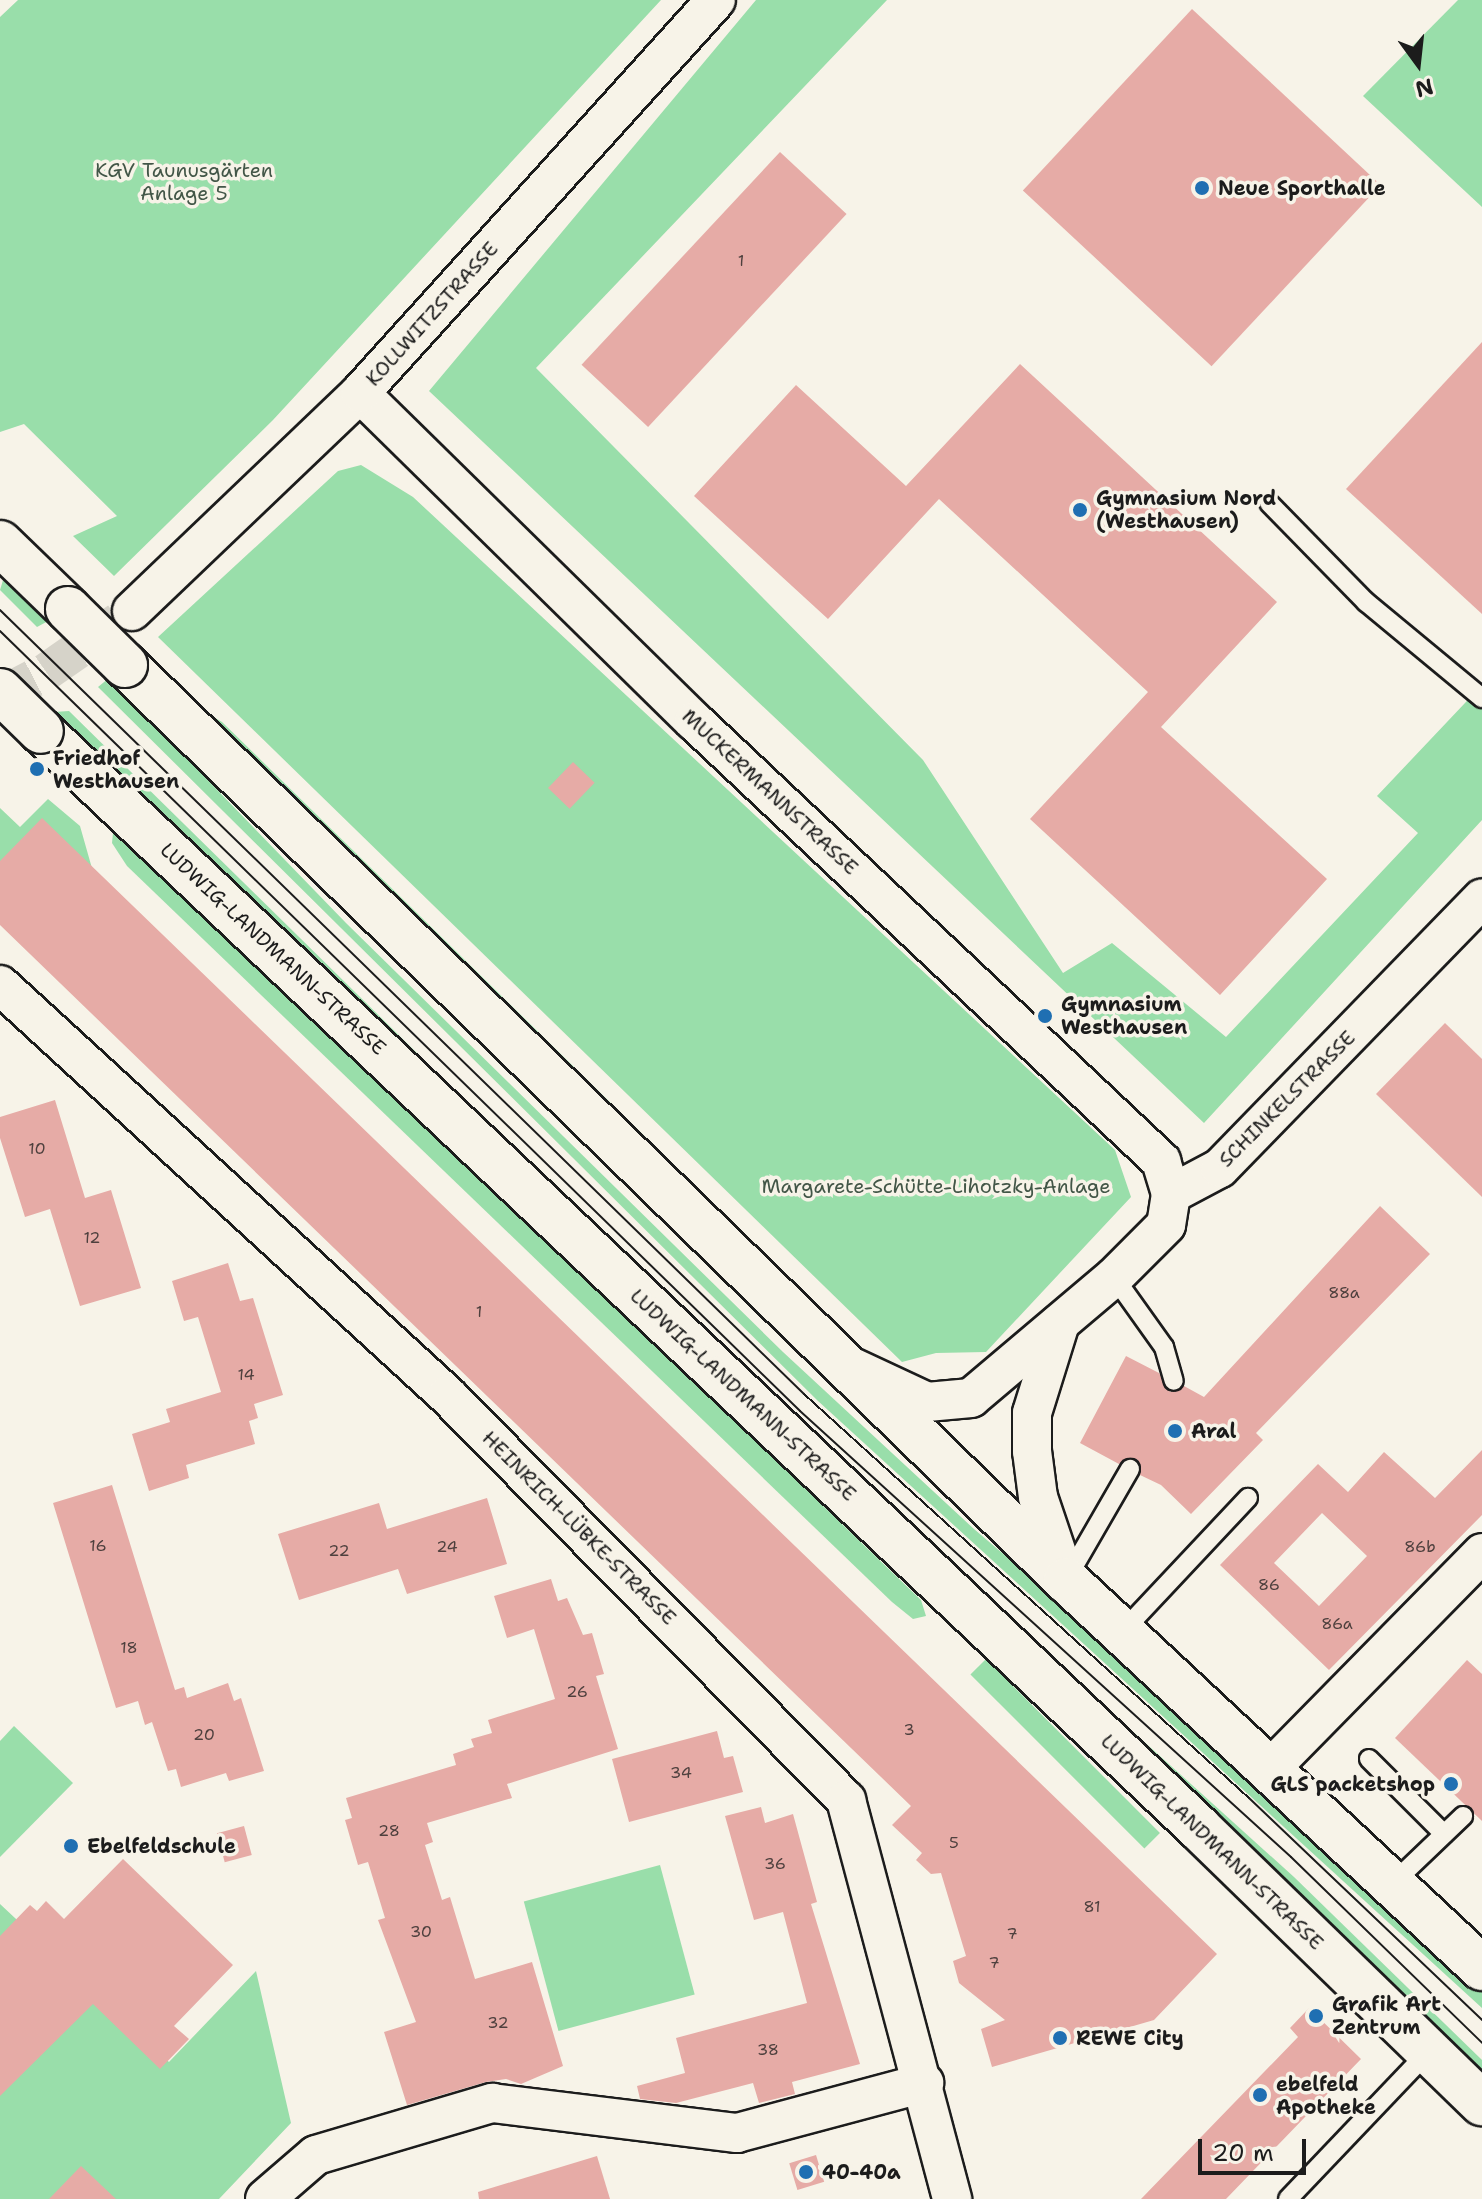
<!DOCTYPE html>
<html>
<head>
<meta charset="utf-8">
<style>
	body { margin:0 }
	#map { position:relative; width:1482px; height:2199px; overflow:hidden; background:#f7f3e8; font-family:"Shantell Sans",sans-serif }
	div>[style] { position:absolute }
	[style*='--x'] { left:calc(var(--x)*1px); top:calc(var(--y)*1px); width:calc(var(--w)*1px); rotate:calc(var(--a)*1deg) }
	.green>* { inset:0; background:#99deaa; transform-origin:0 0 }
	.building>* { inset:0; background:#e6aba6; transform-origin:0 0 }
	.minor-tunnel>* { height:38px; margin-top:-19px; transform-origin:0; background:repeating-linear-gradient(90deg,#d6d3c9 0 38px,transparent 0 57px) }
	.roads { filter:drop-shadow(2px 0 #1c1c1c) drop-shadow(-2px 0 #1c1c1c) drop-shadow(0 2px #1c1c1c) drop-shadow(0 -2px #1c1c1c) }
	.service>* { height:18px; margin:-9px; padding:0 9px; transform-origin:9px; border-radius:9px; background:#f7f3e8 }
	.minor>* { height:38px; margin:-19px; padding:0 19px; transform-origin:19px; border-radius:19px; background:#f7f3e8 }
	.secondary>* { height:44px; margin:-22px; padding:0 22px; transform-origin:22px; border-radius:22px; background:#f7f3e8 }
	.tram>* { height:2px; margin:-1px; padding:0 1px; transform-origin:1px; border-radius:1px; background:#1c1c1c }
	.bridges { filter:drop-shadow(2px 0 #1c1c1c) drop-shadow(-2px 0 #1c1c1c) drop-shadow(0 2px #1c1c1c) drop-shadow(0 -2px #1c1c1c) }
	.secondary-bridge>* { height:44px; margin:-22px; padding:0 22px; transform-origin:22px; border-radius:22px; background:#f7f3e8 }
	.dots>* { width:22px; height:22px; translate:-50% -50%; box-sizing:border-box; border:4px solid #f7f3e8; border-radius:50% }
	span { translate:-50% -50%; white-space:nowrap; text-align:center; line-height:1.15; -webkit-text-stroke:7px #f7f3e8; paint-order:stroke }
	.number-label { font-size:16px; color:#4e403e }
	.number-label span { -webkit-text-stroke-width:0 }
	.park-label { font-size:20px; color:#425647 }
	.poi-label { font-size:20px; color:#1c1c1c; font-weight:700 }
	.left { translate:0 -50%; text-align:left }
	.right { translate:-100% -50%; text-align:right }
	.street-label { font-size:20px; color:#1c1c1c }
	.north { position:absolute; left:1378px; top:24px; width:80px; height:80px; -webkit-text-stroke:6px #f7f3e8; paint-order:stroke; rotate:165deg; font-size:22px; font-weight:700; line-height:32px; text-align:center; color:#1c1c1c }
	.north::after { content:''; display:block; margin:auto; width:28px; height:36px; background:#1c1c1c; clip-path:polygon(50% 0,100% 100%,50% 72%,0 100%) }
	.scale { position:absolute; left:1198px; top:2139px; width:108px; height:36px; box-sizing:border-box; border:4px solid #1c1c1c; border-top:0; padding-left:10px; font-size:24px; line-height:28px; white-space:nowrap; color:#1c1c1c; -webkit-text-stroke:6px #f7f3e8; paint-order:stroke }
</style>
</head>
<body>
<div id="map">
	<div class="green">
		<i style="clip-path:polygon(18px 0,661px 0,273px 420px,114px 576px,73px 536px,117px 516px,24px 424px,0 432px,0 17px)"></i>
		<i style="clip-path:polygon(756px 0,887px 0,536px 368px,923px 760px,1063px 973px,1112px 943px,1226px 1037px,1418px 833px,1377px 796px,1482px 685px,1482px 820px,1204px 1123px,429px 391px)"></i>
		<i style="clip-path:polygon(1458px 0,1482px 0,1482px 207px,1363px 96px)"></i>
		<i style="clip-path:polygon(361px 465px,413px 497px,1115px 1150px,1131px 1197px,986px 1352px,936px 1353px,902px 1362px,158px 637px,338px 471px)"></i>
		<i style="clip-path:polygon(4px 577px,50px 620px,37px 627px,0 590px)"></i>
		<i style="clip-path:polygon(109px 678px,346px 923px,783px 1352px,974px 1529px,1145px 1675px,1482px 1989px,1482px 2008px,818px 1401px,98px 687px)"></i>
		<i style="clip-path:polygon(190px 703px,222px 722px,719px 1209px,625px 1134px)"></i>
		<i style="clip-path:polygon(69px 711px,821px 1450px,1294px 1877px,1482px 2060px,1482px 2077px,1166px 1771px,812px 1451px,298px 949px,83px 748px,57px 721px,54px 712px)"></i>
		<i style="clip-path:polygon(48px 799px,80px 826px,97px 886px,0 873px,0 808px,20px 827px)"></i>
		<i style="clip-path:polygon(113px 833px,278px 982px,921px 1600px,926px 1616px,913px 1619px,892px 1602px,127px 866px,112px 843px)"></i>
		<i style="left:986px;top:1659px;width:246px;height:22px;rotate:45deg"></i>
		<i style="clip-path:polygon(14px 1726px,73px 1783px,0 1857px,0 1741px)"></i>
		<i style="left:660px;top:1865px;width:134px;height:141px;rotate:75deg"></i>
		<i style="clip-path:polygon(0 1904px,169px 2062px,256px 1971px,291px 2123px,219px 2199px,0 2199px)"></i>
	</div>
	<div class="building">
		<i style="left:1192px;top:9px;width:258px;height:248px;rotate:43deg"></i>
		<i style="left:780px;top:152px;width:91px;height:291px;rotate:43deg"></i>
		<i style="clip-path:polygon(1482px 342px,1482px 614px,1346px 489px)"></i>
		<i style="clip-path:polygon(1020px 364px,1277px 602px,1161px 727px,1327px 879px,1220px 995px,1030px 819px,1148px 692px,939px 499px,828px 619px,694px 496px,796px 385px,906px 486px)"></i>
		<i style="left:573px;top:762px;width:30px;height:36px;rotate:44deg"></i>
		<i style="clip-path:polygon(42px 818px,1217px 1954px,1154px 2020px,992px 2067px,981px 2029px,1005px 2020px,959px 1983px,953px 1961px,966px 1956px,941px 1873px,931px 1874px,916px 1860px,922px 1853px,892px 1825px,911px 1806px,0 925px,0 861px)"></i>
		<i style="clip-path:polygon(1445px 1023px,1482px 1059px,1482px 1197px,1376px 1094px)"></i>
		<i style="clip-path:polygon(55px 1100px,85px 1198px,111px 1190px,141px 1288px,80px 1306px,50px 1209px,25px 1217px,0 1138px,0 1117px)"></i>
		<i style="clip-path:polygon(1380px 1206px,1430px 1254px,1256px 1433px,1263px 1440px,1191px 1514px,1161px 1485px,1140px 1475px,1137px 1459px,1119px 1464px,1080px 1443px,1126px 1356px,1159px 1373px,1170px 1392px,1184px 1386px,1204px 1397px)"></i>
		<i style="clip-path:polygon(228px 1263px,240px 1301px,253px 1298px,283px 1395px,254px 1404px,258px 1418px,249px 1421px,255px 1444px,186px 1465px,189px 1478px,149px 1491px,132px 1434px,170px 1422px,166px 1409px,221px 1392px,198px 1317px,184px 1321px,172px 1281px)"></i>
		<i style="clip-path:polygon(evenodd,1482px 1450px,1482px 1515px,1329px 1670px,1220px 1565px,1318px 1464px,1348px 1492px,1384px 1452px,1435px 1498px,1482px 1450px,1322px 1513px,1367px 1556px,1319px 1606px,1274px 1563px,1322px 1513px)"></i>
		<i style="clip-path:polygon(112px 1485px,175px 1690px,184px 1687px,187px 1698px,228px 1683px,234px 1701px,241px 1698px,264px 1771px,229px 1781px,226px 1773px,181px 1787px,176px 1769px,168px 1771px,152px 1722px,145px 1725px,138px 1701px,116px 1708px,53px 1503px)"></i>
		<i style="clip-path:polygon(487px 1498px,507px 1564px,407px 1594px,398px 1569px,299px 1600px,278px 1534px,379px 1503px,387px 1529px)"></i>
		<i style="clip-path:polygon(551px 1579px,558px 1601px,567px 1598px,583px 1635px,592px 1633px,604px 1674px,596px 1676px,618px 1749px,507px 1784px,512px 1798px,427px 1823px,433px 1842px,425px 1845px,442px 1900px,450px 1897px,475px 1979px,532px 1962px,563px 2066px,521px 2084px,506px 2079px,486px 2082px,407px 2105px,384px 2032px,416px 2022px,378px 1920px,385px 1918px,368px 1862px,358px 1865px,345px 1820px,352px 1818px,346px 1798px,456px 1765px,453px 1754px,474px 1747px,471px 1739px,492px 1733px,488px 1720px,555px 1699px,534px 1629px,507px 1638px,494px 1596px)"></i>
		<i style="clip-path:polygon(1467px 1660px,1482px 1674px,1482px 1821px,1395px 1738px)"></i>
		<i style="clip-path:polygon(717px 1731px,724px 1758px,733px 1756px,743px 1792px,629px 1822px,612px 1759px)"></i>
		<i style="clip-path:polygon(761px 1807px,765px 1823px,793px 1814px,817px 1902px,811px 1904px,860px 2064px,792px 2082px,795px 2094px,759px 2103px,753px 2083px,676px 2103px,640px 2099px,637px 2086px,685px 2073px,676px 2038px,807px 2003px,783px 1912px,754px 1920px,725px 1816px)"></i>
		<i style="left:244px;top:1826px;width:30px;height:28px;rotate:75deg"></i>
		<i style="clip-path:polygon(123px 1859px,233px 1965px,174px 2026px,189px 2039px,160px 2069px,93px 2004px,0 2096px,0 1936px,30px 1905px,37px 1911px,46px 1901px,64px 1919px)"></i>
		<i style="clip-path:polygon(1309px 2008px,1361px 2059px,1226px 2199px,1141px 2199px,1298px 2037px,1290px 2028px)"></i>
		<i style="left:816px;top:2155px;width:28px;height:28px;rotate:73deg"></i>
		<i style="clip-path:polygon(597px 2156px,610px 2199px,479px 2199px,478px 2192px)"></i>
		<i style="clip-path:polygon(81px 2166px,116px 2199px,49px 2199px)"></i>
	</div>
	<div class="minor-tunnel">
		<i style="--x:0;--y:696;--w:52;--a:-27.6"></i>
		<i style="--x:46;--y:672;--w:89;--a:-34.9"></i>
	</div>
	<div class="roads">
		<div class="service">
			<i style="--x:1269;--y:503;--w:139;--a:45.6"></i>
			<i style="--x:1366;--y:602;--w:151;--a:39.6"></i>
			<i style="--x:1114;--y:1277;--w:86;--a:54.5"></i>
			<i style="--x:1164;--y:1347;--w:35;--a:74"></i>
			<i style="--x:1067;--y:1578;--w:126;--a:-60"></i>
			<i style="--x:1122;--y:1632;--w:184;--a:-46.8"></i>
			<i style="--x:1369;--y:1759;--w:106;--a:45"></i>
			<i style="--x:1393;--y:1883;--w:97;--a:-43.7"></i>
			<i style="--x:1288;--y:2199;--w:204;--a:-46.4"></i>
		</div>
		<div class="minor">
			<i style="--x:360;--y:393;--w:468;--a:44.5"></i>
			<i style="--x:694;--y:721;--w:642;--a:43.29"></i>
			<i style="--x:1161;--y:1161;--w:34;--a:73"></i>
			<i style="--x:1171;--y:1194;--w:31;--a:99"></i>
			<i style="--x:1166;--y:1225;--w:74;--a:135"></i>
			<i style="--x:1114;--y:1277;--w:187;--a:139.8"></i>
			<i style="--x:971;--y:1398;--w:44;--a:174.8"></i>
			<i style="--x:927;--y:1402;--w:81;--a:-155"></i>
			<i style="--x:132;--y:611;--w:315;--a:-43.7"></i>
			<i style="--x:360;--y:393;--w:530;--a:-47.83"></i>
			<i style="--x:0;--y:985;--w:607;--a:42.53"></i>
			<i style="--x:447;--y:1395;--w:569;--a:45.43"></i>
			<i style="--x:846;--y:1800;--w:413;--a:75.1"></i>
			<i style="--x:1171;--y:1194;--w:55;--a:-28"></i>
			<i style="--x:1220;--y:1168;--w:376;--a:-45.8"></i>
			<i style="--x:1060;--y:1323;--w:94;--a:107.3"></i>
			<i style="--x:1032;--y:1413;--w:38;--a:90"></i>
			<i style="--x:1032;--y:1451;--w:46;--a:82.6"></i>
			<i style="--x:1038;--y:1497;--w:88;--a:71.4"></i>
			<i style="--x:1272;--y:1767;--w:300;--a:-45.5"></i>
			<i style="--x:265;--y:2199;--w:67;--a:-40.8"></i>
			<i style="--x:316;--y:2155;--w:184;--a:-16.5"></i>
			<i style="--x:492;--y:2103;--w:247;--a:7"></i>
			<i style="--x:737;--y:2133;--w:194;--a:-15"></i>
		</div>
		<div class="secondary">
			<i style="--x:0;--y:543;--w:95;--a:44.1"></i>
			<i style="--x:125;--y:665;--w:1313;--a:44.2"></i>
			<i style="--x:1066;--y:1580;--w:569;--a:43.01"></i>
			<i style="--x:41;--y:731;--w:1595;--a:43.45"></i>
			<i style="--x:1199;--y:1828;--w:395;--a:44.2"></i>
		</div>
	</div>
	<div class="tram">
		<i style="--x:0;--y:610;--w:1123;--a:44.28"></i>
		<i style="--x:804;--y:1394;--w:601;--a:42.24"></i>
		<i style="--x:1249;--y:1798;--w:322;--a:43.6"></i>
		<i style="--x:0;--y:631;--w:1117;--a:44.27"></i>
		<i style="--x:800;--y:1411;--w:663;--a:42.25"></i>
		<i style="--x:1291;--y:1857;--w:267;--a:44.2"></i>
	</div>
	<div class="bridges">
		<div class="secondary-bridge">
			<i style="--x:68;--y:609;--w:80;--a:44.5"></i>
			<i style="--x:0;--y:691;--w:57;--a:44.3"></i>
		</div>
	</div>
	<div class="dots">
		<i style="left:1202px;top:188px;background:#1f6fb2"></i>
		<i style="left:1080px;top:510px;background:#1f6fb2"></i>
		<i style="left:37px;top:769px;background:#1f6fb2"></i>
		<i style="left:1045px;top:1016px;background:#1f6fb2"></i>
		<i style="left:1175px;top:1431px;background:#1f6fb2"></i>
		<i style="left:1451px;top:1784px;background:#1f6fb2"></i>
		<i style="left:71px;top:1846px;background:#1f6fb2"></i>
		<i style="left:1316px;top:2016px;background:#1f6fb2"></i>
		<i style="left:1060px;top:2038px;background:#1f6fb2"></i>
		<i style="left:1260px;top:2095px;background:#1f6fb2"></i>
		<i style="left:806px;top:2172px;background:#1f6fb2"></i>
	</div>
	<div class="number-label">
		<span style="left:741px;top:261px">1</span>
		<span style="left:37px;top:1149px">10</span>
		<span style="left:92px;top:1238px">12</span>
		<span style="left:1344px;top:1293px">88a</span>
		<span style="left:479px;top:1312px">1</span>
		<span style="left:246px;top:1375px">14</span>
		<span style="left:98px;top:1546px">16</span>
		<span style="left:447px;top:1547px">24</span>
		<span style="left:1420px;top:1547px">86b</span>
		<span style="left:339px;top:1551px">22</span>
		<span style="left:1269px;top:1585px">86</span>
		<span style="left:1337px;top:1624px">86a</span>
		<span style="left:129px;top:1648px">18</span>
		<span style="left:577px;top:1692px">26</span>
		<span style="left:909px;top:1730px">3</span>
		<span style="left:204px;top:1735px">20</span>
		<span style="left:681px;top:1773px">34</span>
		<span style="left:389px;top:1831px">28</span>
		<span style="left:954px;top:1843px">5</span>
		<span style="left:775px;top:1864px">36</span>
		<span style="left:1092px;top:1907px">81</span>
		<span style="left:421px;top:1932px">30</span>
		<span style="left:1012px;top:1934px">7</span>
		<span style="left:994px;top:1963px">7</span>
		<span style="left:498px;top:2023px">32</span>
		<span style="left:768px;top:2050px">38</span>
	</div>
	<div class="park-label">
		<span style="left:184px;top:182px">KGV Taunusgärten<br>Anlage 5</span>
		<span style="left:936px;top:1186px">Margarete-Schütte-Lihotzky-Anlage</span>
	</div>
	<div class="poi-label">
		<span class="left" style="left:1218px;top:188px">Neue Sporthalle</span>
		<span class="left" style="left:1096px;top:510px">Gymnasium Nord<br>(Westhausen)</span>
		<span class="left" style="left:53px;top:770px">Friedhof<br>Westhausen</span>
		<span class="left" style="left:1061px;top:1016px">Gymnasium<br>Westhausen</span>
		<span class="left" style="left:1191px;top:1431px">Aral</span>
		<span class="right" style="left:1435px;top:1784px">GLS packetshop</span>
		<span class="left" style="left:87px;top:1846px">Ebelfeldschule</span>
		<span class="left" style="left:1332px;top:2016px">Grafik Art<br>Zentrum</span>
		<span class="left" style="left:1076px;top:2038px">REWE City</span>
		<span class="left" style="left:1276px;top:2096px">ebelfeld<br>Apotheke</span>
		<span class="left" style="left:822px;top:2172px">40-40a</span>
	</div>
	<div class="street-label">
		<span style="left:432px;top:314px;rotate:-48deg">KOLLWITZSTRASSE</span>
		<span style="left:770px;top:792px;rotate:43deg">MUCKERMANNSTRASSE</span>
		<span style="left:273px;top:949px;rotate:43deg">LUDWIG-LANDMANN-STRASSE</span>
		<span style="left:1287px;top:1099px;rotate:-45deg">SCHINKELSTRASSE</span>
		<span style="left:743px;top:1395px;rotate:43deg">LUDWIG-LANDMANN-STRASSE</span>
		<span style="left:579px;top:1528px;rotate:45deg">HEINRICH-LÜBKE-STRASSE</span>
		<span style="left:1212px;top:1842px;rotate:44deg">LUDWIG-LANDMANN-STRASSE</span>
	</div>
	<div class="north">N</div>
	<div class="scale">20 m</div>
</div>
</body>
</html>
